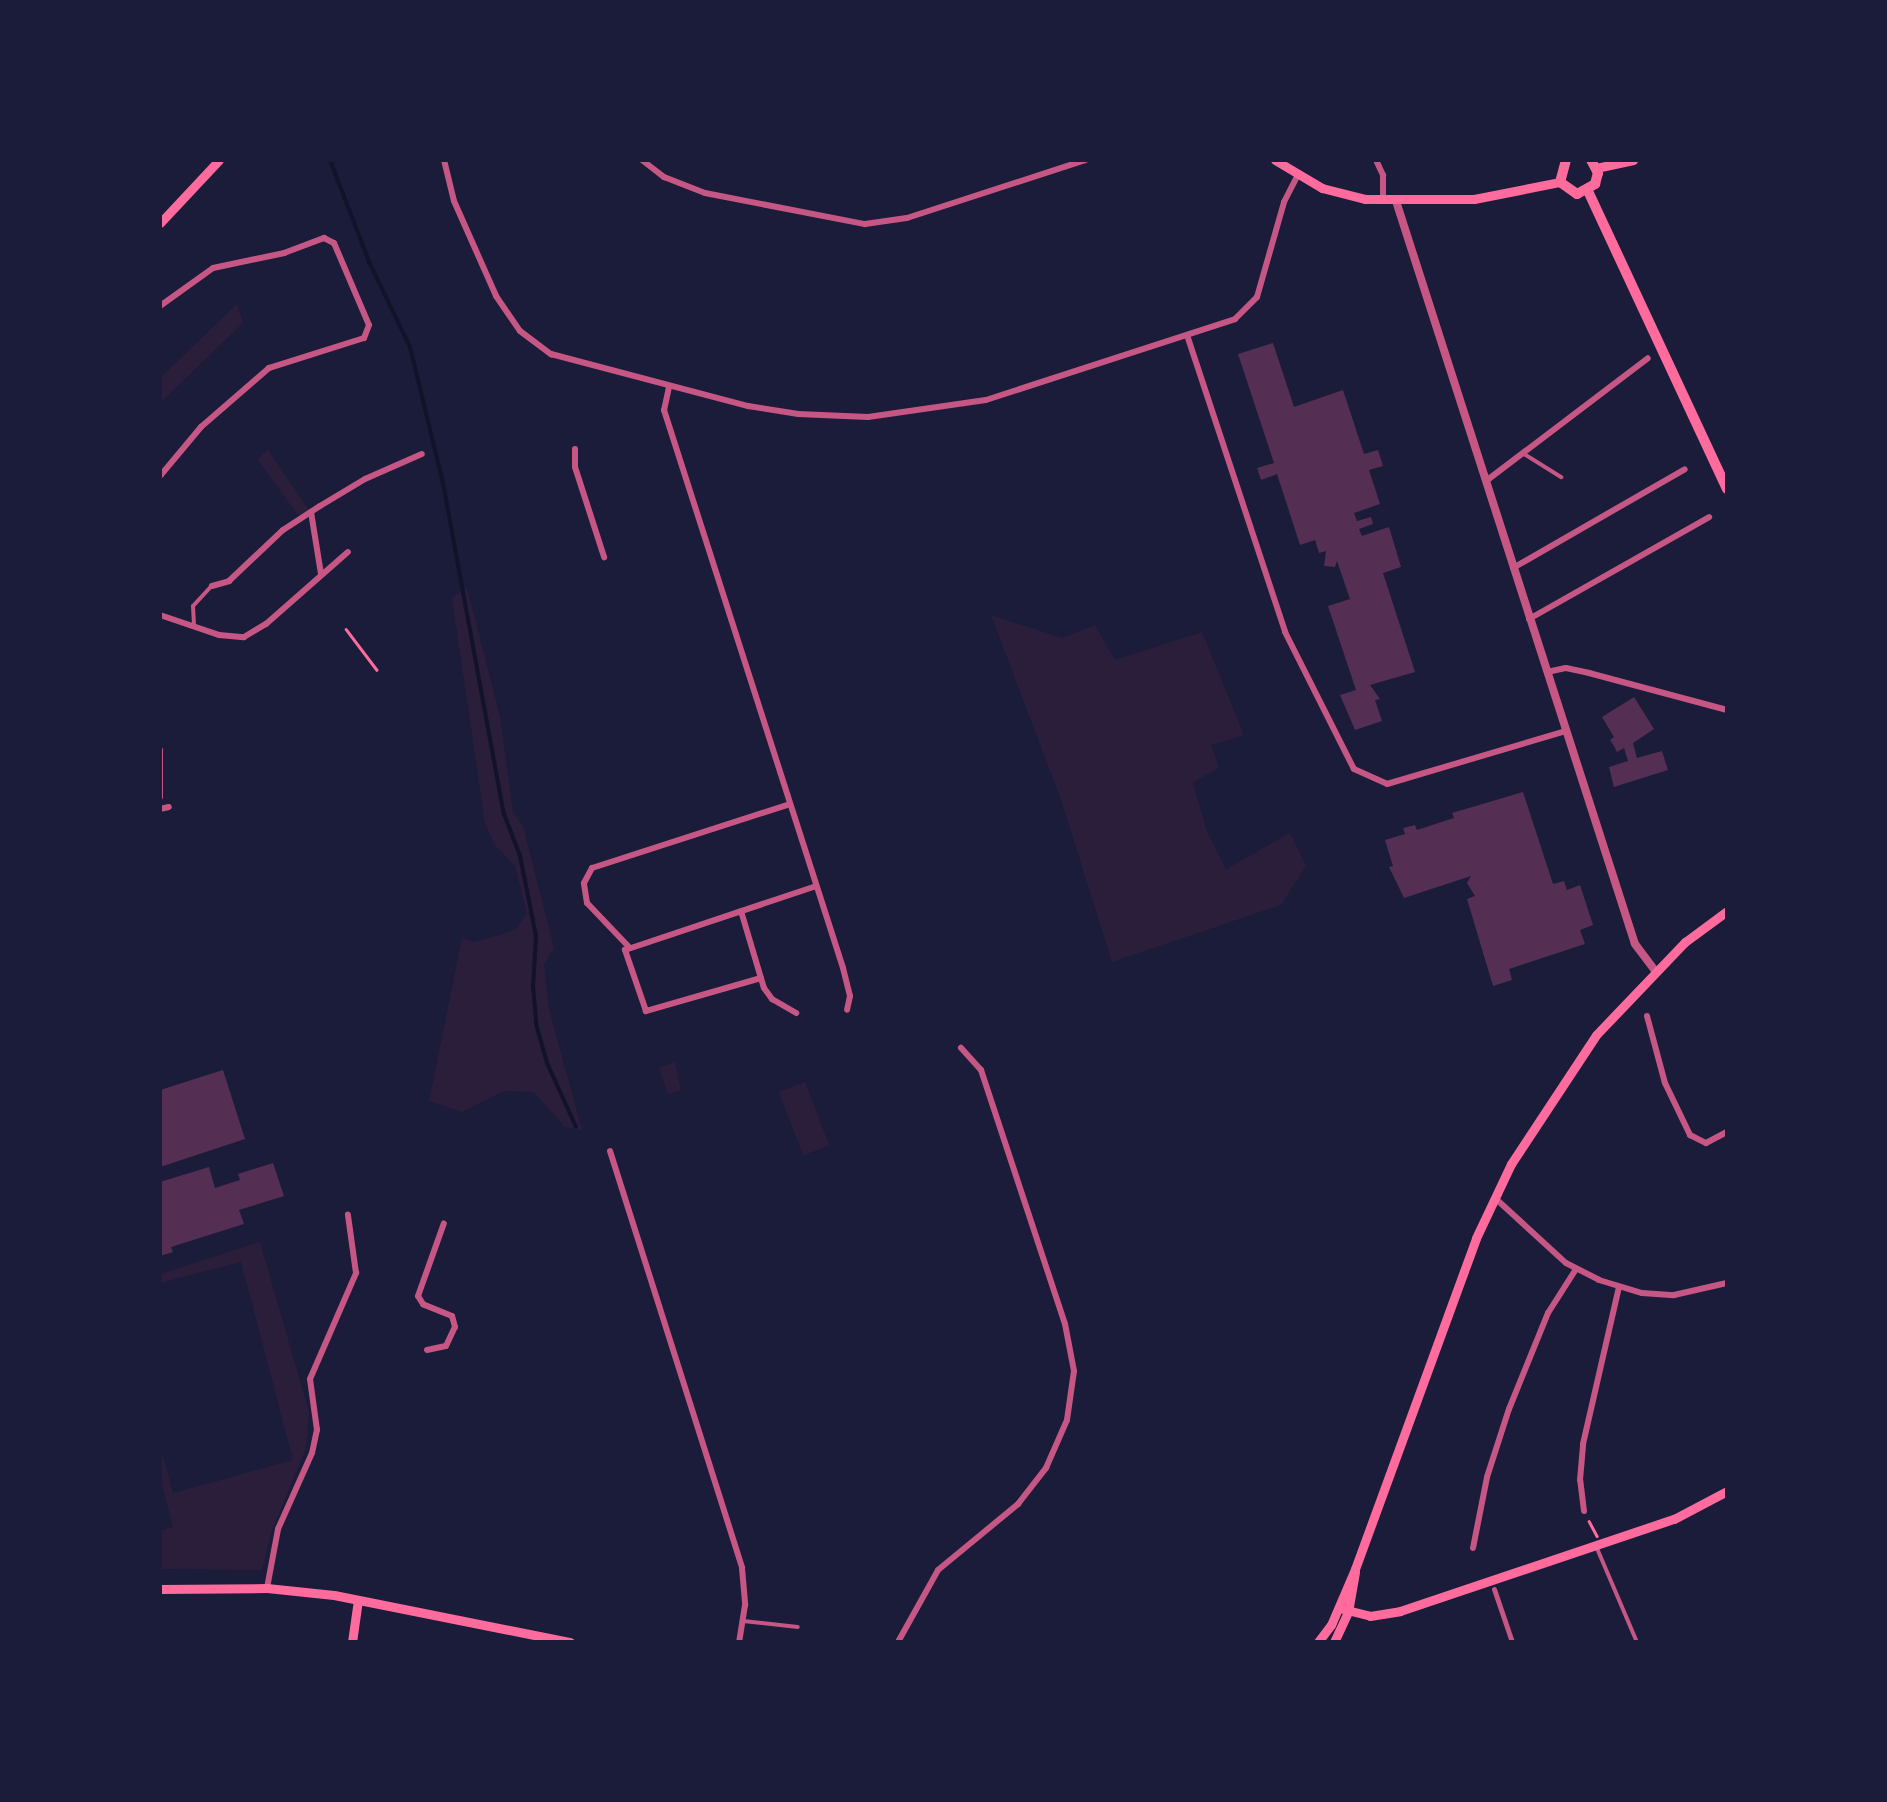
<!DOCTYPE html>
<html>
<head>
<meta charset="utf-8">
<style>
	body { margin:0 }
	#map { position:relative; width:1887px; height:1802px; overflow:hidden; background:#1b1b3a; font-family:"Roboto Condensed",sans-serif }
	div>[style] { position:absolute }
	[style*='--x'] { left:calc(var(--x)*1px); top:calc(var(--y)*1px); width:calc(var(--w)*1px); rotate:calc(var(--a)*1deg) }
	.green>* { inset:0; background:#2a1e3b; transform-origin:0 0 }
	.stream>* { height:4px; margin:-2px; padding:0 2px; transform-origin:2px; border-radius:2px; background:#12122b }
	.building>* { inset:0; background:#542f53 }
	.path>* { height:2.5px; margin:-1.25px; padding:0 1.25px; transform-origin:1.25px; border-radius:1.25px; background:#ff6b9d }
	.service>* { height:4px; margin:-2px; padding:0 2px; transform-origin:2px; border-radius:2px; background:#c65784 }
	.pedestrian>* { height:5px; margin:-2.5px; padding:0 2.5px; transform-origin:2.5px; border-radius:2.5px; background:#c65784 }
	.minor>* { height:6px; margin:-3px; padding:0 3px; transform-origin:3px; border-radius:3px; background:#c65784 }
	.tertiary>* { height:8px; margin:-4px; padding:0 4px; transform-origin:4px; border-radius:4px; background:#c65784 }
	.secondary>* { height:9px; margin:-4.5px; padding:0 4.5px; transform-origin:4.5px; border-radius:4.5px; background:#ff6b9d }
	.primary>* { height:10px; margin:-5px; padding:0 5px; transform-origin:5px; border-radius:5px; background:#ff6b9d }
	span { translate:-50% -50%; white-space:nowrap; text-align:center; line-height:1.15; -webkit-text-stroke:10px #1b1b3a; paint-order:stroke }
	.frame { position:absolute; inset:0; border:162px solid #1b1b3a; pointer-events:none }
</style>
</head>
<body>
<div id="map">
	<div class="green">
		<i style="clip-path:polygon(237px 304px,243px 323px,160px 403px,160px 378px)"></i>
		<i style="clip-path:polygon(268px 450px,310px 512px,300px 518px,257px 459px)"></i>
		<i style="clip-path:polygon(467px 588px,500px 717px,513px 812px,523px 826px,554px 948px,544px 964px,549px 1009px,582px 1130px,565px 1127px,534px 1092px,504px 1091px,462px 1112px,429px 1101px,462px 938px,474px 942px,503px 934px,516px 929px,527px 913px,515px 866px,494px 844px,485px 823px,452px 598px)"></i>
		<i style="clip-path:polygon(991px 615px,1062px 638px,1095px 625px,1115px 660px,1202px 632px,1244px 735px,1211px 745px,1219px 768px,1193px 782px,1206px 829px,1226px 869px,1290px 833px,1306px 866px,1281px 905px,1112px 962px,1061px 800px)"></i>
		<i style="clip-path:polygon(675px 1062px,681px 1090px,668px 1094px,659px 1068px)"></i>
		<i style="left:805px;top:1082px;width:68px;height:28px;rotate:69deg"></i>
		<i style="clip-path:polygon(260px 1242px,309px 1412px,306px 1448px,271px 1533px,262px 1570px,160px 1569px,160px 1531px,173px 1527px,160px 1476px,160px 1444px,173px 1493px,293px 1460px,241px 1262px,160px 1283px,160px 1274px)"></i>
	</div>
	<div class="stream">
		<i style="--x:330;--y:160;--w:111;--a:69"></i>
		<i style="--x:370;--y:264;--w:92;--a:64.3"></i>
		<i style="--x:410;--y:347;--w:140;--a:76.4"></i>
		<i style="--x:443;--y:483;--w:337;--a:79.6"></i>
		<i style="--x:504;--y:814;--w:45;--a:69.1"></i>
		<i style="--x:520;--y:856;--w:82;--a:78.7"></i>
		<i style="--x:536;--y:936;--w:50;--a:93.4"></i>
		<i style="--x:533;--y:986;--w:38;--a:85"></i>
		<i style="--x:536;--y:1024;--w:41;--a:74.2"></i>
		<i style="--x:547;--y:1063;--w:70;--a:65.6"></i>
	</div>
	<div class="building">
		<i style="clip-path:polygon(1273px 343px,1294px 407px,1343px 390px,1364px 454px,1378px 450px,1383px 466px,1369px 470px,1380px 504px,1354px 513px,1357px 521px,1371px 517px,1372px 520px,1373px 524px,1359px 529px,1362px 536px,1389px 527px,1401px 567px,1383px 573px,1415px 672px,1370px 685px,1380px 699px,1375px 700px,1382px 721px,1355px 730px,1340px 695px,1356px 690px,1328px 606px,1350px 599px,1337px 561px,1335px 567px,1324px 566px,1326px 551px,1319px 553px,1315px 540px,1300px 545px,1277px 474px,1261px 480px,1257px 468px,1274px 463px,1238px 354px)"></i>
		<i style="clip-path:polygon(1634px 697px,1654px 729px,1633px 743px,1637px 758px,1662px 751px,1668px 770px,1614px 787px,1609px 767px,1628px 761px,1624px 748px,1617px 752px,1614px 746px,1610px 740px,1614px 737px,1602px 717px)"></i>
		<i style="clip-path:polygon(1523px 792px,1553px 884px,1564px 881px,1567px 890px,1580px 885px,1593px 925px,1580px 930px,1585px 944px,1509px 969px,1512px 980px,1493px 986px,1467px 899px,1475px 896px,1467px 883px,1471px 876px,1404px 898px,1389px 867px,1393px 866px,1385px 840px,1405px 834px,1403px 828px,1415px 825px,1417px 830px,1454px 818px,1452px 813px)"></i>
		<i style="clip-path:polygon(223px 1070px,245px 1139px,160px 1167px,160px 1090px)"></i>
		<i style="clip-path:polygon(273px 1163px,284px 1196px,239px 1210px,244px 1224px,171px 1247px,173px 1252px,160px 1256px,160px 1182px,209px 1167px,215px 1188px,240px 1180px,238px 1174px)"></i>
	</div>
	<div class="path">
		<i style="--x:346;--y:629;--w:51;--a:52.9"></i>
		<i style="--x:1589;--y:1521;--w:17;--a:62"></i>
	</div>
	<div class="service">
		<i style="--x:1524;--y:454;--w:44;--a:31.9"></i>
		<i style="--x:194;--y:625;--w:19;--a:-93"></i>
		<i style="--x:193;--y:606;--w:26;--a:-47"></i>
		<i style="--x:1596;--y:1546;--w:104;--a:66.9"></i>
		<i style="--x:743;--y:1621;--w:55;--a:6.2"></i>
	</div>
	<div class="pedestrian">
		<i style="--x:1494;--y:1589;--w:56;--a:71.2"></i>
	</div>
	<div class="minor">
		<i style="--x:444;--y:160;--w:42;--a:76.3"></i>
		<i style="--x:454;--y:201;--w:104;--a:66.1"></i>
		<i style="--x:496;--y:296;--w:42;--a:55.6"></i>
		<i style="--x:520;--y:331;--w:39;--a:37"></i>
		<i style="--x:551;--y:354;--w:204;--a:14.8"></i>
		<i style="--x:748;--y:406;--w:51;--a:9.1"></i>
		<i style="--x:798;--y:414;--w:70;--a:2.5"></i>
		<i style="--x:868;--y:417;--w:119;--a:-8.2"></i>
		<i style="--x:986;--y:400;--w:262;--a:-18"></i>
		<i style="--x:1235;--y:319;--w:31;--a:-45"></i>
		<i style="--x:1257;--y:297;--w:99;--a:-74.1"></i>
		<i style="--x:1284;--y:202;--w:30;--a:-63"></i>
		<i style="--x:642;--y:160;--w:28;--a:38"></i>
		<i style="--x:664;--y:177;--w:44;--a:21.3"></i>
		<i style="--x:705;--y:193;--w:163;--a:11"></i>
		<i style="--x:865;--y:224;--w:42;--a:-8.1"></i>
		<i style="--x:907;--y:218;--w:188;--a:-18"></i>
		<i style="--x:1376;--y:160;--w:17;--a:65"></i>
		<i style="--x:1383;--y:175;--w:25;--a:90"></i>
		<i style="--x:160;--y:306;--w:65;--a:-35.6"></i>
		<i style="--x:213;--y:268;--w:73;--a:-11.9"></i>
		<i style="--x:284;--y:253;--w:43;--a:-20.6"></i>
		<i style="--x:324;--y:238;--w:11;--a:27"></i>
		<i style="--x:334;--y:243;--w:89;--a:66.9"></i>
		<i style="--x:369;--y:325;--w:14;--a:111"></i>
		<i style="--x:364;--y:338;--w:100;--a:162.5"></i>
		<i style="--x:269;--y:368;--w:90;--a:139.1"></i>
		<i style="--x:201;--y:427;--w:64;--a:129.9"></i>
		<i style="--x:1187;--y:335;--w:313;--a:71.7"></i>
		<i style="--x:1285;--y:632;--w:153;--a:63.3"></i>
		<i style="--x:1354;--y:769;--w:36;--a:24"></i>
		<i style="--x:1387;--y:784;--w:187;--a:-16.5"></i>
		<i style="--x:669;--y:387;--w:24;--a:102"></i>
		<i style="--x:664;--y:410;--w:586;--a:72.21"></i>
		<i style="--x:843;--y:968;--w:29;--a:76"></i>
		<i style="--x:850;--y:996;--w:14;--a:102"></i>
		<i style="--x:575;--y:449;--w:18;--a:90"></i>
		<i style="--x:575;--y:467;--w:95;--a:72.1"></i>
		<i style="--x:1486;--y:481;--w:203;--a:-37.2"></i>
		<i style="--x:311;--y:512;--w:63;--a:80.8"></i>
		<i style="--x:1513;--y:568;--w:198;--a:-29.9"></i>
		<i style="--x:212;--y:586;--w:18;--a:-16"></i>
		<i style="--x:229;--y:581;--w:74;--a:-43.4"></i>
		<i style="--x:283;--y:530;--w:44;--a:-33"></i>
		<i style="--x:320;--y:506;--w:52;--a:-31"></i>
		<i style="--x:365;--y:479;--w:62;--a:-23.7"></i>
		<i style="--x:160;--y:615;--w:62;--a:18.7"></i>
		<i style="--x:219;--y:635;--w:25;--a:5"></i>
		<i style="--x:244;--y:637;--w:26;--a:-31"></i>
		<i style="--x:266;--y:624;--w:109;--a:-41.3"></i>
		<i style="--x:1529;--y:619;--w:207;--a:-29.5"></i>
		<i style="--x:1547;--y:672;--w:19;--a:-12"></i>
		<i style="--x:1566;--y:668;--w:24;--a:12"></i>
		<i style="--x:1589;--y:673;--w:143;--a:15"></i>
		<i style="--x:160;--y:750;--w:47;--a:90"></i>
		<i style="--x:160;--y:809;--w:9;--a:-13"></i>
		<i style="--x:741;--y:911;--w:80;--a:73.4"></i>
		<i style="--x:764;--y:988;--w:14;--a:54"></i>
		<i style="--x:772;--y:999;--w:28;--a:30"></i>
		<i style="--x:628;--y:946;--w:59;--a:-133.6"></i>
		<i style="--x:587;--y:903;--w:20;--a:-99"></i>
		<i style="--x:584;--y:883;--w:17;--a:-62"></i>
		<i style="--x:592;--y:868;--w:208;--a:-17.9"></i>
		<i style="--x:761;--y:978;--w:120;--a:164"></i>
		<i style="--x:646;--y:1011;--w:65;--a:-109"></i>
		<i style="--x:625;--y:950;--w:201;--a:-18.5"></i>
		<i style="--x:1647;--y:1016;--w:69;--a:75"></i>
		<i style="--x:1665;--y:1083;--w:58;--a:64.3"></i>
		<i style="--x:1690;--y:1135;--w:18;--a:27"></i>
		<i style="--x:1706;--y:1143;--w:24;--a:-28"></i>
		<i style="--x:610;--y:1151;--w:437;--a:72.4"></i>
		<i style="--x:742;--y:1568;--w:37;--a:85"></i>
		<i style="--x:745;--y:1605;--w:37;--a:99"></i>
		<i style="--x:1495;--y:1198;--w:96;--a:42.5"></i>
		<i style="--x:1566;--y:1263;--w:37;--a:27"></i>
		<i style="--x:1599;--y:1280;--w:45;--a:16.8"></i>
		<i style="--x:1642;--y:1293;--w:32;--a:4"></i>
		<i style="--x:1674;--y:1295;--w:54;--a:-12.8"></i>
		<i style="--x:427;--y:1350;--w:19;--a:-12"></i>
		<i style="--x:446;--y:1346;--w:21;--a:-65"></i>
		<i style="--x:455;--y:1327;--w:11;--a:-105"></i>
		<i style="--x:452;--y:1316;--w:31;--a:-158"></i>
		<i style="--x:423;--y:1304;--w:9;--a:-122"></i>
		<i style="--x:418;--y:1296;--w:77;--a:-70.4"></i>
		<i style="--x:1584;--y:1511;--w:31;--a:-97"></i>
		<i style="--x:1580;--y:1480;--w:36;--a:-85"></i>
		<i style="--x:1583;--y:1444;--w:161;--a:-77.1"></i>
		<i style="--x:1473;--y:1548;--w:72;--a:-78.8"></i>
		<i style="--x:1487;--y:1477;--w:71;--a:-72.1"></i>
		<i style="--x:1509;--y:1409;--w:104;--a:-67.9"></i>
		<i style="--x:1548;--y:1313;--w:52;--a:-57.5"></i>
		<i style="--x:267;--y:1588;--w:60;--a:-79.4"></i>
		<i style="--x:278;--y:1529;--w:83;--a:-65.9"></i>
		<i style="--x:312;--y:1453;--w:24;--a:-78"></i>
		<i style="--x:317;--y:1430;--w:51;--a:-97.8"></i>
		<i style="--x:310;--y:1379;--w:116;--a:-66.5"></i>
		<i style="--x:356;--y:1273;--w:59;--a:-97.9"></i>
		<i style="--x:898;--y:1642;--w:82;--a:-60.9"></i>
		<i style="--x:938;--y:1570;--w:104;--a:-39.5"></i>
		<i style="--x:1018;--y:1504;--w:46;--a:-52.1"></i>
		<i style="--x:1046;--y:1468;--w:52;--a:-66.4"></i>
		<i style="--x:1067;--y:1420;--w:49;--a:-81.9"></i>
		<i style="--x:1074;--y:1371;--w:48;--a:-100.8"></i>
		<i style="--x:1065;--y:1324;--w:268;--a:-108.3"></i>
		<i style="--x:981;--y:1070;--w:30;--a:-132"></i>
	</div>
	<div class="tertiary">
		<i style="--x:1396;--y:201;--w:780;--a:72.17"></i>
		<i style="--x:1635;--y:944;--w:34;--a:53"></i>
	</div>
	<div class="secondary">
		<i style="--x:1275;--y:160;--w:55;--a:30.8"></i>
		<i style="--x:1322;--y:188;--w:44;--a:14.3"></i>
		<i style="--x:1365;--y:199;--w:109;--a:0"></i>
		<i style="--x:1474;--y:199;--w:88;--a:-11.2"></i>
		<i style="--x:1596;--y:168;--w:38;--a:-12"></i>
		<i style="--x:160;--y:223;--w:86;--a:-46.9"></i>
		<i style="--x:160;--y:1589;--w:107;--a:-0.5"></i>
		<i style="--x:267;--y:1588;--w:67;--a:6"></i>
		<i style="--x:334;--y:1595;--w:241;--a:11.3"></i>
		<i style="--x:1339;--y:1608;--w:32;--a:14"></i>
		<i style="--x:1370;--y:1616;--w:30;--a:-9"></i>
		<i style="--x:1400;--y:1611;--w:289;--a:-18.6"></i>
		<i style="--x:1674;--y:1519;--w:60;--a:-27.8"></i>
		<i style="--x:352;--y:1642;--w:42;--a:-81.9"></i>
		<i style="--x:1318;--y:1642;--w:21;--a:-53"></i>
		<i style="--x:1331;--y:1625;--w:61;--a:-66.8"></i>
		<i style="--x:1355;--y:1569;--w:352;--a:-69.9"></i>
		<i style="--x:1476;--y:1238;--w:82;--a:-64.7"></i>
		<i style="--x:1511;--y:1164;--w:154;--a:-56.6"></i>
		<i style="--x:1596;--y:1035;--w:129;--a:-46.3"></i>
		<i style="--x:1685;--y:942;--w:52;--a:-36.4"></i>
		<i style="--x:1334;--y:1642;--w:33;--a:-65"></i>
		<i style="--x:1348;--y:1612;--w:41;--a:-80.1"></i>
	</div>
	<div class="primary">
		<i style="--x:1566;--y:160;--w:23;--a:105"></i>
		<i style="--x:1560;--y:182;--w:21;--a:35"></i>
		<i style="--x:1577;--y:194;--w:21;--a:-29"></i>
		<i style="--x:1595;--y:184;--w:11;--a:-75"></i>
		<i style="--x:1598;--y:173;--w:15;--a:-118"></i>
		<i style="--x:1588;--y:191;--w:329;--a:65"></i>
	</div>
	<div class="frame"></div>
</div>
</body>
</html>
